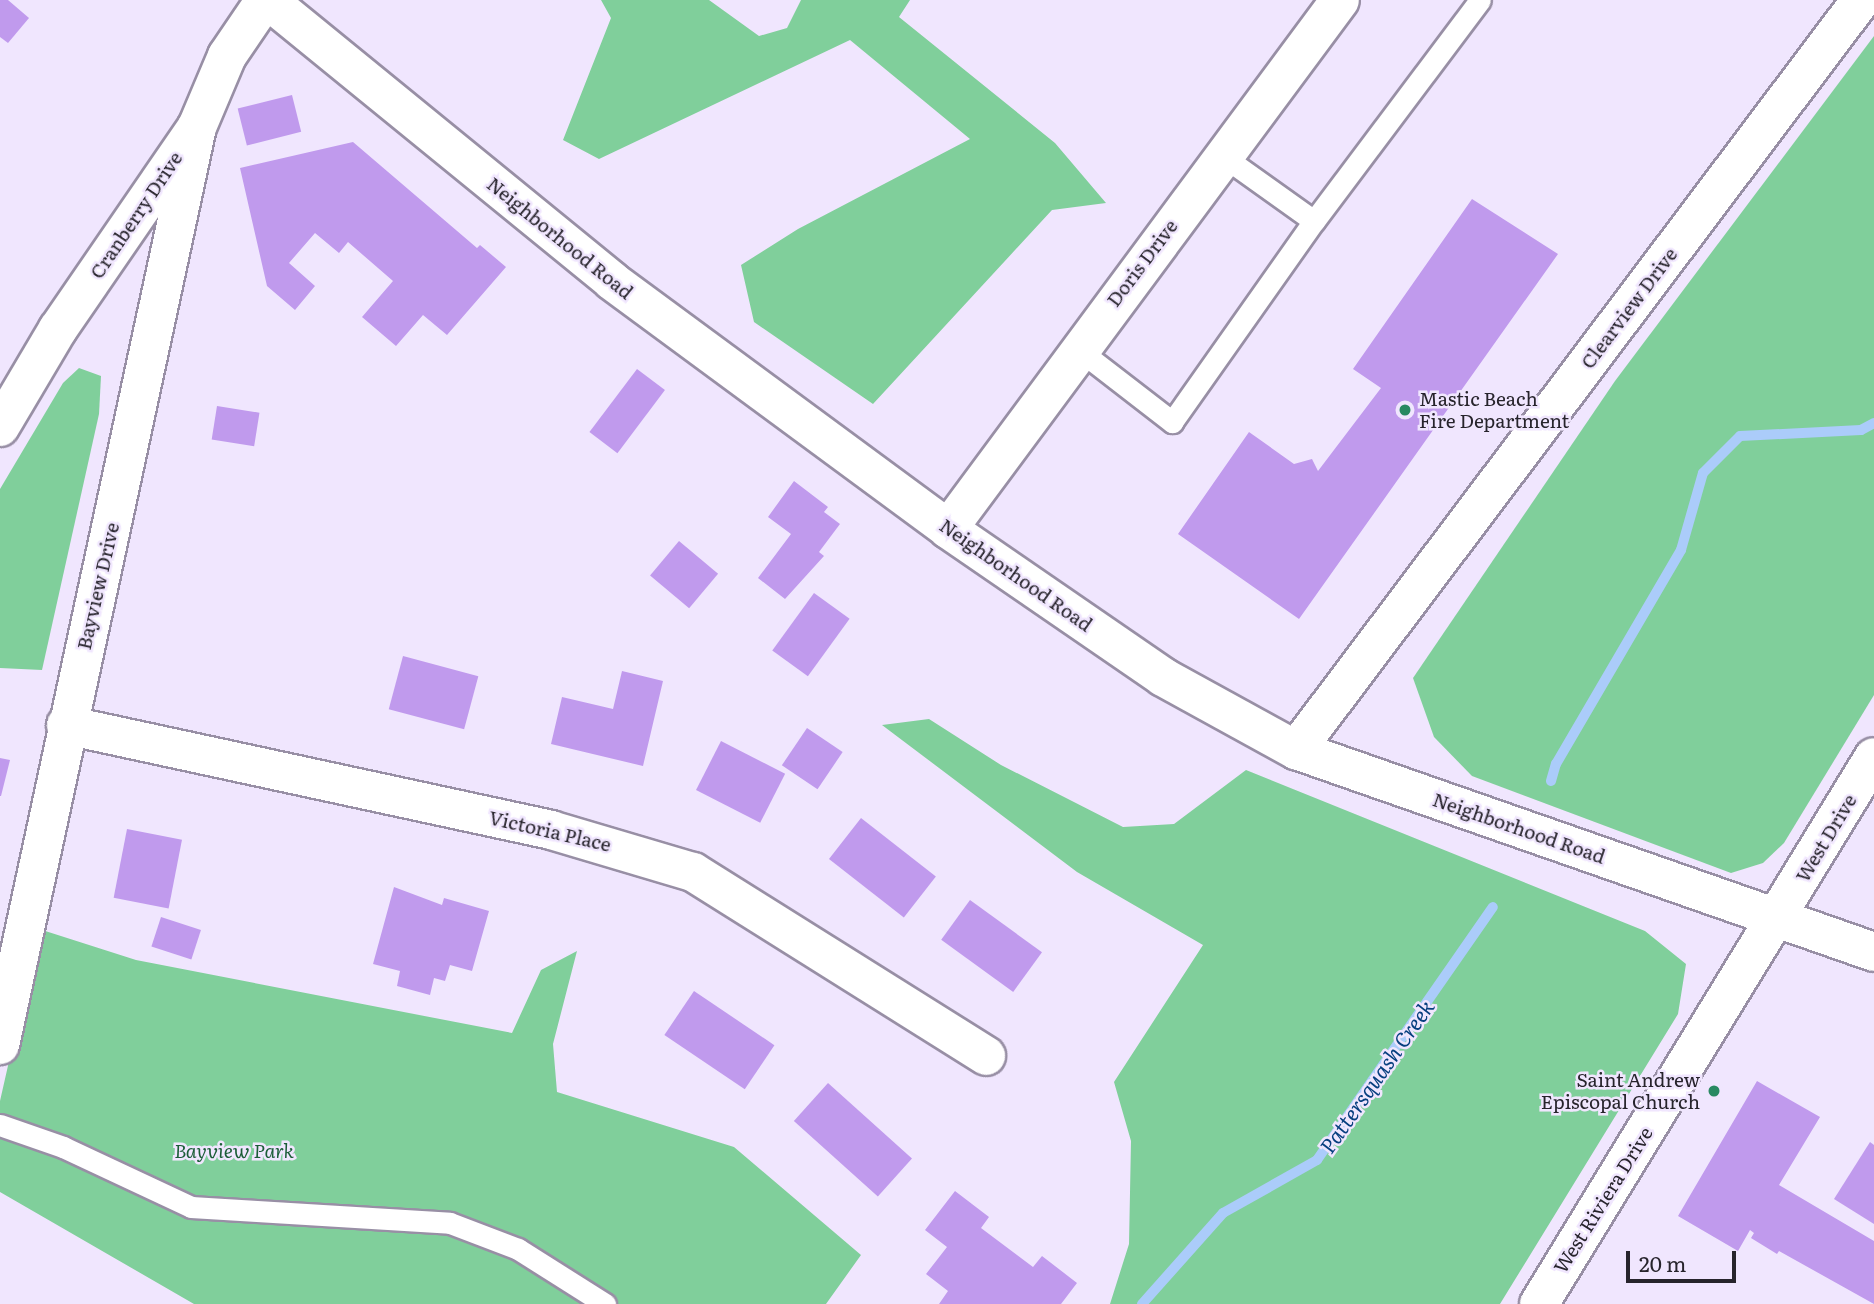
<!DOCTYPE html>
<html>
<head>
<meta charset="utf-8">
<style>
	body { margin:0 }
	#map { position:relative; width:1874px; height:1304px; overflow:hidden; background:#f0e6fe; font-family:Literata,serif }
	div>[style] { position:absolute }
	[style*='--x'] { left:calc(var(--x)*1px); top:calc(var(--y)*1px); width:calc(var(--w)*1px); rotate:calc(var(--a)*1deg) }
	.green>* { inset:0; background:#80cf9b }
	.stream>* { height:10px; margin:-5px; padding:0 5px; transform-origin:5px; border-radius:5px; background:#abccfa }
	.building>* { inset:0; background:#c09aed; transform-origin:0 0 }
	.roads { filter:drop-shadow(2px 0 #988fa5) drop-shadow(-2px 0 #988fa5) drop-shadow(0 2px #988fa5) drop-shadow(0 -2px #988fa5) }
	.lane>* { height:21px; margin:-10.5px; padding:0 10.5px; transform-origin:10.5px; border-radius:10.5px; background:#fff }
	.street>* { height:38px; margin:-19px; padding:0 19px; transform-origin:19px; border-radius:19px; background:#fff }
	.secondary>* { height:38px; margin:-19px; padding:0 19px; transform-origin:19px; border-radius:19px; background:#fff }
	.dots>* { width:19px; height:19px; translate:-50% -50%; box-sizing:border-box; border:4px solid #f0e6fe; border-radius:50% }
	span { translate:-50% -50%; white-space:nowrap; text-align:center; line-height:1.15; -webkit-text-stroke:5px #f0e6fe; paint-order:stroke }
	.street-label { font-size:19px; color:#27242c }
	.poi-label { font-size:19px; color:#27242c }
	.left { translate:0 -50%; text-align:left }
	.right { translate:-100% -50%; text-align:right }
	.park-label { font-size:19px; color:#1b5d37; font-style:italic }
	.water-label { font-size:21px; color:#073f7f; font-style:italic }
	.scale { position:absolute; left:1626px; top:1251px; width:110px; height:32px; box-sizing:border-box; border:4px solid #27242c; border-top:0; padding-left:9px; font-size:21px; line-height:24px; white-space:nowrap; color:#27242c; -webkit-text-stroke:5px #f0e6fe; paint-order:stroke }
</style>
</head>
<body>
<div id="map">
	<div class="green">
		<i style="clip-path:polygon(601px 0,709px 0,759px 36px,787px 28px,801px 0,910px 0,899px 17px,1055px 143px,1106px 203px,1052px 210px,873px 404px,754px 322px,741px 265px,798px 229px,970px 139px,850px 40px,599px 159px,563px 140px,611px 18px)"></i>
		<i style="clip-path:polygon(1874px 36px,1874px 695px,1784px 843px,1763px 863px,1731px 873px,1472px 776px,1434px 737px,1413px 678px,1615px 381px)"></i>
		<i style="clip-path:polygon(79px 368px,101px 376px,99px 414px,42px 670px,0 668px,0 489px,63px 383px)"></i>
		<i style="clip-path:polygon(929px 719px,1001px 765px,1123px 827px,1174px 824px,1246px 770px,1645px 931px,1686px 964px,1678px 1014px,1500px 1304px,1110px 1304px,1129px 1244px,1131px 1141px,1114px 1082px,1203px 945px,1077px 872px,882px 725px)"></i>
		<i style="clip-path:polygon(39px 929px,136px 960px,512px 1033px,541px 970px,577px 951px,553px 1044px,557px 1092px,734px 1147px,861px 1255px,826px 1304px,194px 1304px,0 1192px,0 1101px)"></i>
	</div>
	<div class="stream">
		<i style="--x:1551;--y:781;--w:18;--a:-74"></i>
		<i style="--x:1556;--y:764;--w:248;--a:-59.7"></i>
		<i style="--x:1681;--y:550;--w:80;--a:-74.1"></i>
		<i style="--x:1703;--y:473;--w:52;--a:-45"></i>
		<i style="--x:1740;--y:436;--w:121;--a:-2.8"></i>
		<i style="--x:1861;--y:430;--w:15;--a:-28"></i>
		<i style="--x:1142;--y:1304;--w:122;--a:-48.3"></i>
		<i style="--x:1223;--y:1213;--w:108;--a:-29.4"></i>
		<i style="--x:1317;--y:1160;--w:308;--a:-55.2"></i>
	</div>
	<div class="building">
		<i style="clip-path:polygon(0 0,8px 0,29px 18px,8px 43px,0 37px)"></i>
		<i style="left:292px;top:95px;width:38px;height:56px;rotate:76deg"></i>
		<i style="clip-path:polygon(353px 142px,477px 248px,480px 245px,506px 267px,447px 335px,423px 315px,396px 346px,362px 317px,393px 281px,348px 242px,339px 253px,315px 233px,289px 263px,315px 286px,295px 310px,267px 286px,240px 168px)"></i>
		<i style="clip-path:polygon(1472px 199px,1558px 254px,1299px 619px,1178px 534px,1249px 432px,1294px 464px,1312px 459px,1318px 471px,1381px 388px,1353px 369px)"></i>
		<i style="left:637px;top:369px;width:35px;height:79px;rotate:37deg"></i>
		<i style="left:217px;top:406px;width:43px;height:34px;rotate:9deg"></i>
		<i style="clip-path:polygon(794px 481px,828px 507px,824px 512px,840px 524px,819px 552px,824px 556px,785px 599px,758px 578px,791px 534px,768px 517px)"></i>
		<i style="left:679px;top:541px;width:51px;height:45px;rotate:40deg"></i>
		<i style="left:814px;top:593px;width:44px;height:71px;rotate:36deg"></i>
		<i style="left:403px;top:656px;width:78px;height:55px;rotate:15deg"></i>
		<i style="clip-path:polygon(622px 671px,663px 681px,643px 766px,551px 744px,562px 697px,613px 709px)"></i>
		<i style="left:807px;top:728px;width:43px;height:45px;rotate:34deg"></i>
		<i style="left:721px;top:741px;width:72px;height:55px;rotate:27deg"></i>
		<i style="clip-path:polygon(0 758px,10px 760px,1px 796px,0 796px)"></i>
		<i style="left:861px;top:818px;width:95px;height:52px;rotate:38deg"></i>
		<i style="left:127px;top:829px;width:56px;height:70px;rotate:11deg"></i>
		<i style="clip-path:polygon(394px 887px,442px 905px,444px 898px,489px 911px,472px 971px,450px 965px,445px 981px,434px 978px,430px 995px,397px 986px,400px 971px,373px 964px)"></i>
		<i style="left:970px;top:900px;width:89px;height:49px;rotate:36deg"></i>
		<i style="left:161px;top:917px;width:42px;height:31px;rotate:18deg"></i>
		<i style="left:694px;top:991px;width:97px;height:53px;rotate:34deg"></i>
		<i style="clip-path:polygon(1757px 1081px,1820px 1117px,1779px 1185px,1874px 1241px,1874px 1304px,1779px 1251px,1777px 1254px,1751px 1238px,1754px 1233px,1750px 1230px,1738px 1251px,1678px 1216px)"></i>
		<i style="left:828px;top:1083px;width:113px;height:51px;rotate:42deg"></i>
		<i style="clip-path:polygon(1870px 1142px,1874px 1145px,1874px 1224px,1834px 1199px)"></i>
		<i style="clip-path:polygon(955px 1191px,989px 1217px,981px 1228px,1033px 1267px,1042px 1256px,1077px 1283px,1061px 1304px,939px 1304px,948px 1291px,926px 1274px,947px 1247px,925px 1230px)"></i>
	</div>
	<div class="roads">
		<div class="lane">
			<i style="--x:1314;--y:221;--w:276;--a:-53.1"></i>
			<i style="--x:1079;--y:350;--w:118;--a:37.7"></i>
			<i style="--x:1172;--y:422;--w:246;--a:-54.8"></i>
			<i style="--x:1314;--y:221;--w:112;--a:-144.5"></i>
			<i style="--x:0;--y:1125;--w:67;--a:19.2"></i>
			<i style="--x:63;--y:1147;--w:141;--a:25.1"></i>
			<i style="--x:191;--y:1207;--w:259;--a:3.5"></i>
			<i style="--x:450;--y:1223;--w:73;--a:20.9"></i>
			<i style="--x:518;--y:1249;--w:103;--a:32.3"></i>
		</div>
		<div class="street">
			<i style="--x:0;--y:427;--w:114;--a:-59.4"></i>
			<i style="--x:58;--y:329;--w:245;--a:-55.5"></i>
			<i style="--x:197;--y:127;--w:77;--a:-67.1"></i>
			<i style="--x:227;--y:56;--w:68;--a:-55.8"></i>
			<i style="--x:948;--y:529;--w:658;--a:-53.46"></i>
			<i style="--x:66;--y:725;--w:496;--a:12.2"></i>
			<i style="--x:551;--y:830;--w:148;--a:16.5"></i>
			<i style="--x:693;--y:872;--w:346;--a:32.1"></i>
			<i style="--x:1296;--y:750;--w:939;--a:-53.01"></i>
			<i style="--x:0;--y:1045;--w:939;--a:-77.89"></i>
			<i style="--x:1539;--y:1304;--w:641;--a:-58.52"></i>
		</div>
		<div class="secondary">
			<i style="--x:268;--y:0;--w:444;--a:39.2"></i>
			<i style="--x:612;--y:281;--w:418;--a:36.4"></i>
			<i style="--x:948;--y:529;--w:261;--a:34.5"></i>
			<i style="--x:1163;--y:677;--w:152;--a:28.8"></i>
			<i style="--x:1296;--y:750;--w:612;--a:19.26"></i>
		</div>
	</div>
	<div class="dots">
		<i style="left:1405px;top:410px;background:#298962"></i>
		<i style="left:1714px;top:1091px;background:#298962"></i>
	</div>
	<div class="street-label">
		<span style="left:136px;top:215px;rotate:-56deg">Cranberry Drive</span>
		<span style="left:560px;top:238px;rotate:39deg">Neighborhood Road</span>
		<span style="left:1142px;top:263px;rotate:-53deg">Doris Drive</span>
		<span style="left:1629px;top:308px;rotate:-53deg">Clearview Drive</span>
		<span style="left:1016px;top:575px;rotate:35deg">Neighborhood Road</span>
		<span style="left:98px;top:586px;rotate:-77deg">Bayview Drive</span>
		<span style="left:1519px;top:828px;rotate:19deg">Neighborhood Road</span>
		<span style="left:550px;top:831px;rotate:13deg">Victoria Place</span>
		<span style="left:1826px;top:838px;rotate:-59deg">West Drive</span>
		<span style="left:1603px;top:1200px;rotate:-58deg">West Riviera Drive</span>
	</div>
	<div class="poi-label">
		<span class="left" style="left:1419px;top:410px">Mastic Beach<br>Fire Department</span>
		<span class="right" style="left:1700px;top:1091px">Saint Andrew<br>Episcopal Church</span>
	</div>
	<div class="park-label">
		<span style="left:234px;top:1151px">Bayview Park</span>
	</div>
	<div class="water-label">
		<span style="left:1376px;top:1076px;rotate:-55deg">Pattersquash Creek</span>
	</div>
	<div class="scale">20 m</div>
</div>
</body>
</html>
